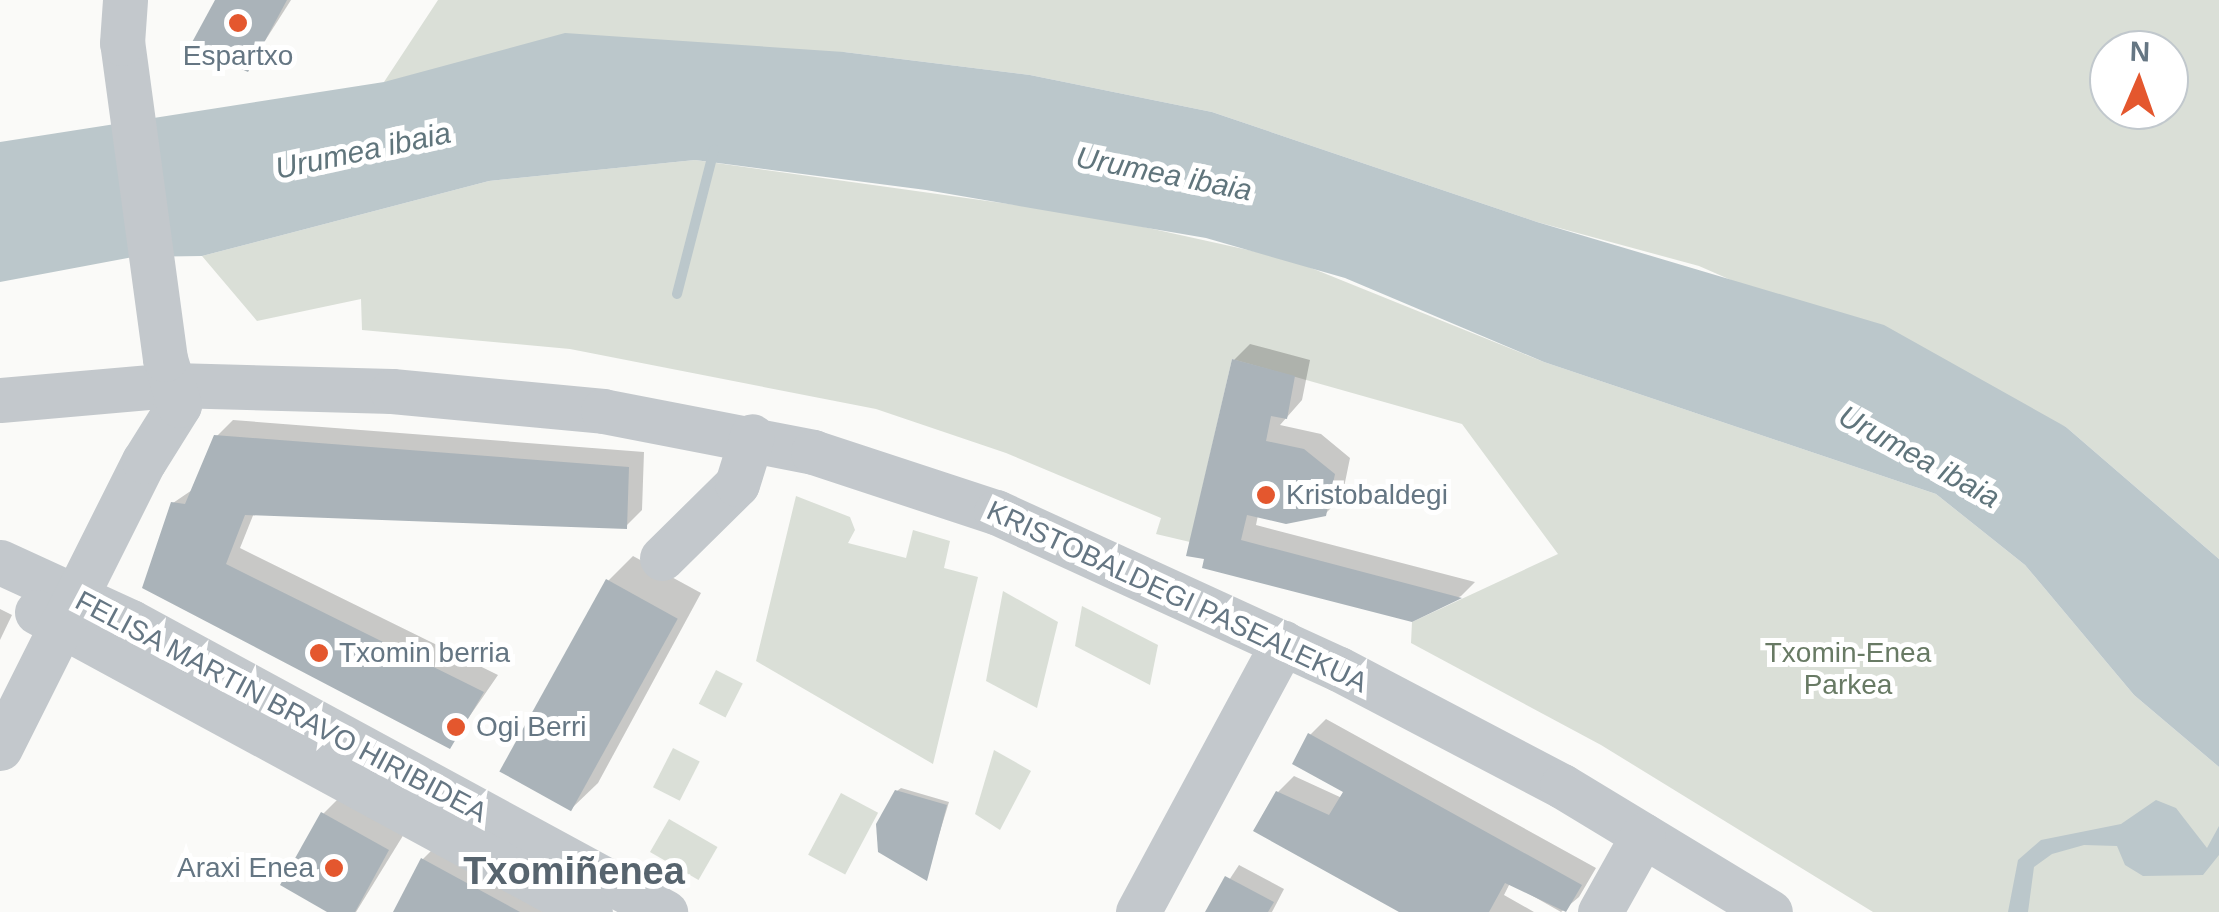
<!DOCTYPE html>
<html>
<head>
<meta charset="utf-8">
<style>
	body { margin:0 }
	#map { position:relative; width:2219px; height:912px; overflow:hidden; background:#fafaf8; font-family:Arial,sans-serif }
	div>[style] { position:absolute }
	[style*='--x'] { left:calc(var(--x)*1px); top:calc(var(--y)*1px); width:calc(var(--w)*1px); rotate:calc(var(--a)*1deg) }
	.green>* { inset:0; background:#dadfd7; transform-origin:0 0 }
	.water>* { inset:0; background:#bbc7cb }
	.shadow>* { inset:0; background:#0003 }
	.stream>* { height:10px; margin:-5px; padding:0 5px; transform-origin:5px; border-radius:5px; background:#bbc7cb }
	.building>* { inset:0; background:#aab3b9; transform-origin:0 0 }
	.minor>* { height:45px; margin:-22.5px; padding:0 22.5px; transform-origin:22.5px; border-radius:22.5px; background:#c3c8cc }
	.dots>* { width:28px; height:28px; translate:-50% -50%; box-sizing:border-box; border:5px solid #fff; border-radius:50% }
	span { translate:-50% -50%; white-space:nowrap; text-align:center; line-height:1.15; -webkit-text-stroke:10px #fff; paint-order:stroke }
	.poi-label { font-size:28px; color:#657683 }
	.left { translate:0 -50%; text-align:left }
	.right { translate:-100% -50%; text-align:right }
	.street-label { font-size:28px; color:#657683 }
	.park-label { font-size:28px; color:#687a64 }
	.water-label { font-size:30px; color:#60757c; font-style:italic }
	.district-label { font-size:38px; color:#57646e; font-weight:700 }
	.north { position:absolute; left:2089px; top:30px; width:100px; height:100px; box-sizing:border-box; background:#fff; border:2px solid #c1c8cd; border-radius:50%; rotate:2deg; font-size:28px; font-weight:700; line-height:40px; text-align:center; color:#657683 }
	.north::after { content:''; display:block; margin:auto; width:35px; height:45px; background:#e4572e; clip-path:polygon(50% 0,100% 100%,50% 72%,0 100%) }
</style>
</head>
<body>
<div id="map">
	<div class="green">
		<i style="clip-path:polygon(evenodd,438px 0,2219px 0,2219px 559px,2066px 427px,1699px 266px,1537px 222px,1212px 112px,1030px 75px,844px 52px,384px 82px,438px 0,2109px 50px,2169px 50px,2169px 110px,2109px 110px,2109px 50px)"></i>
		<i style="clip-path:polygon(695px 160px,1094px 216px,1289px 259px,1544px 362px,1936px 494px,2025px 565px,2134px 695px,2219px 767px,2219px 912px,1873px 912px,1601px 745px,1411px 643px,1412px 622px,1558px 554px,1462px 424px,1232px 359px,1190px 542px,1156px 534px,1161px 518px,1006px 453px,876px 409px,570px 349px,362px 330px,361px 299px,257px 321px,202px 256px,489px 181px)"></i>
		<i style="clip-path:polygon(796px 496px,850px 517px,855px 530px,848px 543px,906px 558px,913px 530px,950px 541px,944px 568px,978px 577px,933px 764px,756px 661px)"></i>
		<i style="clip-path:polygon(1003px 591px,1058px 622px,1037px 708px,986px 681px)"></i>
		<i style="clip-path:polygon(1082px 606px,1158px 645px,1150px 685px,1075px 646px)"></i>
		<i style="left:716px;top:670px;width:30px;height:38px;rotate:27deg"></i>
		<i style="left:673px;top:748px;width:30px;height:44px;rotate:27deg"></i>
		<i style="clip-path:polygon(994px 750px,1031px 771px,1000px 830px,975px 814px)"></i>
		<i style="left:841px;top:793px;width:42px;height:70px;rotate:28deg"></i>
		<i style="left:669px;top:819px;width:56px;height:38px;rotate:30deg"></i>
	</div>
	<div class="water">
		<i style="clip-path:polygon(565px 33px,844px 52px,1030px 75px,1212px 112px,1537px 222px,1884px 325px,2066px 427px,2219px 559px,2219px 767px,2134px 695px,2025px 565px,1936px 494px,1544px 362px,1345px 278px,1206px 238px,926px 190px,695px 160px,489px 181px,202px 256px,133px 257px,0 282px,0 142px,384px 82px)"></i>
		<i style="clip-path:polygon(2156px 800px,2176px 808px,2207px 848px,2219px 826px,2219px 855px,2203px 875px,2143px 876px,2125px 865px,2117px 846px,2084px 845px,2052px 854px,2034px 867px,2028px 912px,2008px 912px,2018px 860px,2041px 840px,2121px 824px)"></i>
	</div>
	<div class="shadow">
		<i style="clip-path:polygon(218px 0,291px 0,247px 69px)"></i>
		<i style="clip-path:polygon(1250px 344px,1310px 360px,1302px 400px,1280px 425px,1321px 434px,1350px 458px,1342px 497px,1325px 514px,1258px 515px,1256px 525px,1475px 582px,1461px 596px,1412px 620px,1205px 566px,1234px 360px)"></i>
		<i style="clip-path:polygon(233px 420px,644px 452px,642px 510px,626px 526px,254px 513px,240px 548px,498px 675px,449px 746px,145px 587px,173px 503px,195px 488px,216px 437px)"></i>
		<i style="clip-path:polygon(633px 556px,701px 593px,598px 783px,572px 808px,608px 581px)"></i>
		<i style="clip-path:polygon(0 609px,12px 615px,0 640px)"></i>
		<i style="clip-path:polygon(1326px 719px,1596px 868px,1579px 897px,1561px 912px,1510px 883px,1504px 895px,1534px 912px,1404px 912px,1278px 792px,1294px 776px,1342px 798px,1346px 791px,1310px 735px)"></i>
		<i style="clip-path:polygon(901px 788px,949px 802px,926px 877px,897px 791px)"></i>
		<i style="clip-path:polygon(339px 798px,404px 834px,356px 912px,332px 912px,323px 814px)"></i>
		<i style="clip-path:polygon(444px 838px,580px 912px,395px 912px,423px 859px)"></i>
		<i style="clip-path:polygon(1239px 865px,1284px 889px,1272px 912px,1208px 912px)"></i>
	</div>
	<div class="stream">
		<i style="--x:677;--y:294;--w:149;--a:-75.6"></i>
	</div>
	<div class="building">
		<i style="clip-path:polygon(215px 0,287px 0,248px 72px,190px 46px)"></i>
		<i style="clip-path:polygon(1232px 359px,1295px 376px,1287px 419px,1271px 416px,1266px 441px,1304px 449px,1335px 474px,1326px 516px,1286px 524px,1247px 515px,1241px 540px,1462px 598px,1412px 622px,1202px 568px,1204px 559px,1186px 556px)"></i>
		<i style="clip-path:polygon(214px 435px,629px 467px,627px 529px,245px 515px,226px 564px,484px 692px,450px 749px,142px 588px,171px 502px,185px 504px)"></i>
		<i style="left:606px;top:579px;width:82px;height:220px;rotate:29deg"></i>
		<i style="clip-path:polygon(1308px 733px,1582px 885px,1566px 912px,1505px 883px,1489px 912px,1399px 912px,1253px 831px,1276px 791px,1329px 815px,1343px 792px,1292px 764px)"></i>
		<i style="clip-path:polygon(895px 790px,947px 805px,927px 881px,878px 852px,876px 824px)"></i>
		<i style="clip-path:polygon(321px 812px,389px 850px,355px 912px,327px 912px,280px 885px)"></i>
		<i style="clip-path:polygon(421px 858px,520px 912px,393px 912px)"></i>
		<i style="clip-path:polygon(1225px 876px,1274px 902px,1268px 912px,1205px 912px)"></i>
	</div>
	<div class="minor">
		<i style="--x:0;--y:400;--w:174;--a:-5"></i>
		<i style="--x:173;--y:385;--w:219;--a:1.6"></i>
		<i style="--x:392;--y:391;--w:212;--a:5.4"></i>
		<i style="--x:603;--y:411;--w:214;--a:11"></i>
		<i style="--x:813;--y:452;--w:193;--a:18.2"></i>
		<i style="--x:996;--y:512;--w:377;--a:24.6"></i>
		<i style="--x:1339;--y:669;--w:252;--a:27.7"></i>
		<i style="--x:1562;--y:786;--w:243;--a:31.2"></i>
		<i style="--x:662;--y:558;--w:105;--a:-44.6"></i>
		<i style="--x:737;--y:484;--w:50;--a:-72.6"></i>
		<i style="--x:0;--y:562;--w:144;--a:24.6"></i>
		<i style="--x:131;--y:622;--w:608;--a:28.51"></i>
		<i style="--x:37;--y:612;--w:629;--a:28.48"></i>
		<i style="--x:0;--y:748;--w:321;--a:-63.4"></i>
		<i style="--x:144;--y:461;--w:66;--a:-58"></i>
		<i style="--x:179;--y:405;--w:48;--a:-106.9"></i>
		<i style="--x:165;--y:359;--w:319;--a:-97.7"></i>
		<i style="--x:122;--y:43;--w:43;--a:-86"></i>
		<i style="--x:1138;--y:912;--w:306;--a:-61.7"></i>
		<i style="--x:1600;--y:912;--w:88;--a:-60.8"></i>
	</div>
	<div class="dots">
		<i style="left:238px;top:23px;background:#e4572e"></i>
		<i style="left:1266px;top:495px;background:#e4572e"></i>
		<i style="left:319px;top:653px;background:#e4572e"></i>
		<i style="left:456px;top:727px;background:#e4572e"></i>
		<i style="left:334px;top:868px;background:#e4572e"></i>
	</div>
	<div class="poi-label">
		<span style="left:238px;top:56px">Espartxo</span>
		<span class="left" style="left:1286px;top:495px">Kristobaldegi</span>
		<span class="left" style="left:339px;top:653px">Txomin berria</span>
		<span class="left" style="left:476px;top:727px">Ogi Berri</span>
		<span class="right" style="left:314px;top:868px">Araxi Enea</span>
	</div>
	<div class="street-label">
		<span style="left:1177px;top:597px;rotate:25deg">KRISTOBALDEGI PASEALEKUA</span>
		<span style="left:281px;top:707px;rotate:28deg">FELISA MARTIN BRAVO HIRIBIDEA</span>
	</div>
	<div class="park-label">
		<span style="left:1848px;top:669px">Txomin-Enea<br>Parkea</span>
	</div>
	<div class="water-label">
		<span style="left:363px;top:151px;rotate:-12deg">Urumea ibaia</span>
		<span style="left:1164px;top:174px;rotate:11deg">Urumea ibaia</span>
		<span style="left:1919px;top:457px;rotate:29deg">Urumea ibaia</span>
	</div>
	<div class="district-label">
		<span style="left:574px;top:872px">Txomiñenea</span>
	</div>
	<div class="north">N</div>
</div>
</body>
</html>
